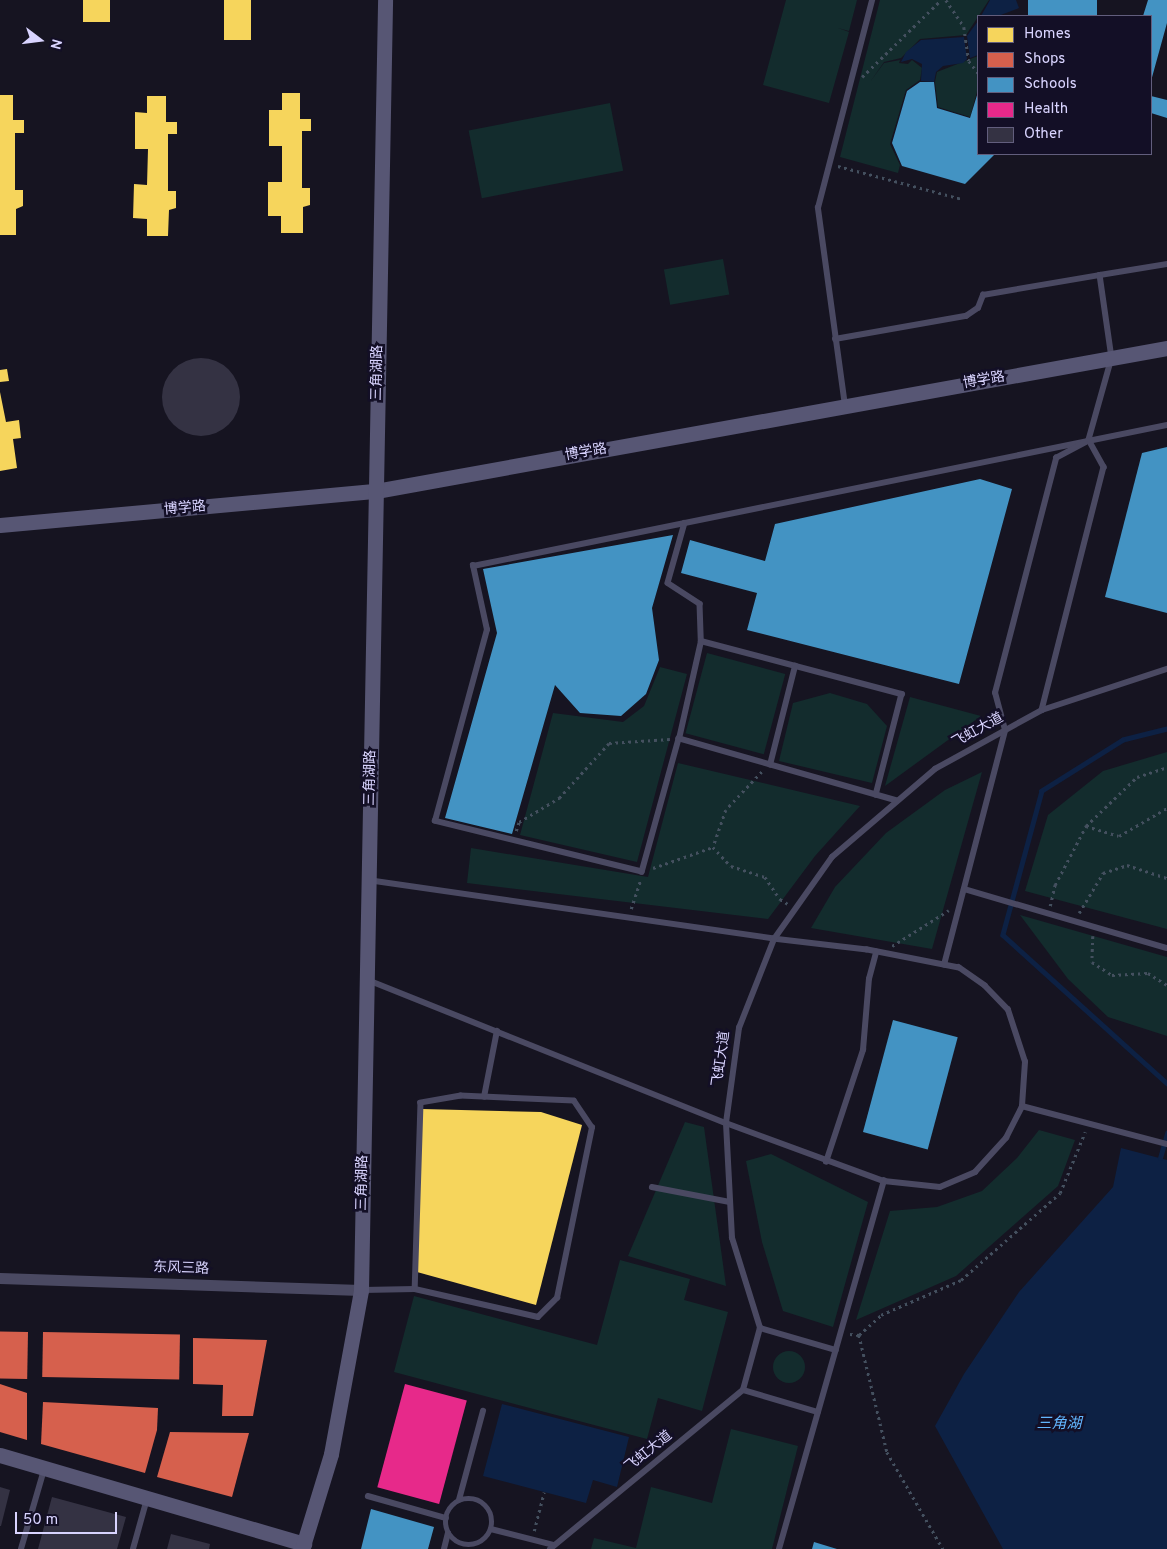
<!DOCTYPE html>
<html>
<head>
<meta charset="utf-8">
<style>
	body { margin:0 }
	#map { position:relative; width:1167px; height:1549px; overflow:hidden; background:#161421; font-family:Overpass,"Noto Sans SC",sans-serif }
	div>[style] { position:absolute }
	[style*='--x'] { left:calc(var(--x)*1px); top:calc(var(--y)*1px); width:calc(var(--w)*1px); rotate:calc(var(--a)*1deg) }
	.green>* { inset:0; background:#132c2d; transform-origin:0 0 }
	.round { border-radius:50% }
	.water>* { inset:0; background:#0d2144 }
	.homes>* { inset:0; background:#f6d55c; transform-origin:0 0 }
	.shops>* { inset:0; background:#d6604d; transform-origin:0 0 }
	.schools>* { inset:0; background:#4393c3; transform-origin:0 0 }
	.health>* { inset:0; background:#e7298a; transform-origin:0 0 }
	.stream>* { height:4.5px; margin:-2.25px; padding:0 2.25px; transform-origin:2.25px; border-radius:2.25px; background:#0d2144 }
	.building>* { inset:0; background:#343243 }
	.path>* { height:2.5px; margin-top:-1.25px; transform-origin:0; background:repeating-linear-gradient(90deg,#44505f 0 2.5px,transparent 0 6.5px) }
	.lane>* { height:5.5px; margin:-2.75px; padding:0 2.75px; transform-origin:2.75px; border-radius:2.75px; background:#4a4962 }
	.lane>.ring { margin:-2.75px; padding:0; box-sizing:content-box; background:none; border:5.5px solid #4a4962; border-radius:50% }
	.street>* { height:11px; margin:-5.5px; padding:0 5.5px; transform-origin:5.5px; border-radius:5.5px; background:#4a4962 }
	.secondary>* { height:15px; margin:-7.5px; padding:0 7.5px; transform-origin:7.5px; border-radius:7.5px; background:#575674 }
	span { translate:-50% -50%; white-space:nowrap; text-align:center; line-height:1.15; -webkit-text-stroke:5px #130f26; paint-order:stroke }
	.street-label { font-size:14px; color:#d9d4ff }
	.water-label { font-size:15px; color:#62b6ff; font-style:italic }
	.legend { position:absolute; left:977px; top:15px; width:175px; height:140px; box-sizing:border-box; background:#130f26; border:1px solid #625e7d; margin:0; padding:6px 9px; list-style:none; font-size:15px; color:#d9d4ff }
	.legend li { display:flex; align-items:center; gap:10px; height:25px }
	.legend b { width:25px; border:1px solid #625e7d }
	.north { position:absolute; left:15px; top:15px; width:50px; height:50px; -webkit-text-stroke:4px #130f26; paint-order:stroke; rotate:105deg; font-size:14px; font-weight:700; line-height:20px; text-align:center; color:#d9d4ff }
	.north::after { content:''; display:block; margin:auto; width:18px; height:22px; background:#d9d4ff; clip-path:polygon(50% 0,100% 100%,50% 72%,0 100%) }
	.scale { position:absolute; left:15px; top:1512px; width:102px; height:22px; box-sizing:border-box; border:2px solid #d9d4ff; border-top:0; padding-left:6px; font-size:15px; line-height:18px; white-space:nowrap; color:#d9d4ff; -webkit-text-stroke:4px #130f26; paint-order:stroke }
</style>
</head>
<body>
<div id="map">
	<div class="green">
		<i style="clip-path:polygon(786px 0,857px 0,849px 31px,838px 28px,849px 32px,829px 103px,763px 85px)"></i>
		<i style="clip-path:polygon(880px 0,989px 0,966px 35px,920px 39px,901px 58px,884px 62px,870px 82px,884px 63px,900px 60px,899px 63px,908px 64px,912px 60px,922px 68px,920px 80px,906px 90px,890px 144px,900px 165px,898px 173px,840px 157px)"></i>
		<i style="clip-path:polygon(978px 56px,978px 88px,970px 117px,938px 107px,935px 82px,937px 72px)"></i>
		<i style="left:610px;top:103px;width:69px;height:144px;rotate:79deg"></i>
		<i style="left:723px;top:259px;width:36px;height:60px;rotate:80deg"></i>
		<i style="left:707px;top:653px;width:81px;height:83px;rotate:15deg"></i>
		<i style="clip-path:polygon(660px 667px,687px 674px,637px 862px,520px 835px,553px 713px,623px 722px,644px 706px)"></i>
		<i style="clip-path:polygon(830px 693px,867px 704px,887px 726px,872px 783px,779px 761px,793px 703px)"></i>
		<i style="clip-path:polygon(910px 697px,981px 716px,885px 786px)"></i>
		<i style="clip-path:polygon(1167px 752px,1167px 929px,1025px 891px,1048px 815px,1103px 771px)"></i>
		<i style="clip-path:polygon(678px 763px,860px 806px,815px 856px,768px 919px,467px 883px,471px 848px,648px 877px)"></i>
		<i style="clip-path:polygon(982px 772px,932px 949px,811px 928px,835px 887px,886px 833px,945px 790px)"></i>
		<i style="clip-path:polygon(1020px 915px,1167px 957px,1167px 1036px,1108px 1017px,1068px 979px)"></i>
		<i style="clip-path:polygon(685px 1122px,704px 1127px,726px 1286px,628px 1256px)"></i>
		<i style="clip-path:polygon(1039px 1130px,1075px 1140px,1058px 1186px,956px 1276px,856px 1320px,890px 1211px,937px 1207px,982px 1191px,1017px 1158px)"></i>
		<i style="clip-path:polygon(771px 1154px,868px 1202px,833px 1327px,783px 1311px,762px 1242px,746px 1161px)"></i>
		<i style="clip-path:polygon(620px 1260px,690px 1279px,684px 1300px,728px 1312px,702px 1411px,658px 1398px,647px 1439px,394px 1372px,414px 1296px,597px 1345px)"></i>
		<i class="round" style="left:773px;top:1351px;width:32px;height:32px"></i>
		<i style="clip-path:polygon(731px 1429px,798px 1446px,772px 1549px,591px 1549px,594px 1538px,636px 1548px,651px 1487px,712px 1503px)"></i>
	</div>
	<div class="water">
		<i style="clip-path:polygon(990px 0,1016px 0,1019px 8px,998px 16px,981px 16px)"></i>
		<i style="clip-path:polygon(978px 21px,978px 55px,970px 58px,967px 36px)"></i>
		<i style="clip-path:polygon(964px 37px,967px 59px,963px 63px,943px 66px,936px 72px,934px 82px,921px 81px,922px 64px,912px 59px,901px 62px,906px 52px,921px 40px)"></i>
		<i style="clip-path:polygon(1121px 1148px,1167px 1160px,1167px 1549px,1003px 1549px,935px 1426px,964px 1374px,1019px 1292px,1113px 1187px)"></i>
		<i style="clip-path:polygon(502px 1404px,629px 1437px,617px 1487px,593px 1480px,586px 1503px,483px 1476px)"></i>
	</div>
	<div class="homes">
		<i style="left:83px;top:0;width:27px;height:22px"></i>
		<i style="left:224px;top:0;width:27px;height:40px"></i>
		<i style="clip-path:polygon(282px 93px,300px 93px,300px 119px,311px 119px,311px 131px,302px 131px,302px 188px,310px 188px,310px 205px,303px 207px,303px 233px,281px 233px,281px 216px,268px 216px,268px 182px,282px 182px,282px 146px,269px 146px,269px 110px,282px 110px)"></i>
		<i style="clip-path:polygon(0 95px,13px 95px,13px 120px,24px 120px,24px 133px,15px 133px,15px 190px,23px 190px,23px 206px,16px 209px,16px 235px,0 235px)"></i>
		<i style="clip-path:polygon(147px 96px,166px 96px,166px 122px,177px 122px,177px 134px,168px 134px,168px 191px,176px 191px,176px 208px,169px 210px,168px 236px,147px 236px,147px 219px,133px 218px,134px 184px,147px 185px,148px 149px,135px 149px,135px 112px,147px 113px)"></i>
		<i style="clip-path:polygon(7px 369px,9px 381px,0 382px,0 370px)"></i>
		<i style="clip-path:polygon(0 392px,6px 422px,19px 420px,21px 438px,13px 439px,17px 468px,0 471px)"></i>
		<i style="clip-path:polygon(422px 1109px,541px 1112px,582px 1125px,536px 1305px,417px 1272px)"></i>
	</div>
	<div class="shops">
		<i style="left:28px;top:1332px;width:47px;height:28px;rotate:91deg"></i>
		<i style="left:43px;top:1332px;width:137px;height:45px;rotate:1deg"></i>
		<i style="clip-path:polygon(193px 1338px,267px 1340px,253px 1416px,222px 1416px,223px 1385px,193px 1384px)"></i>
		<i style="clip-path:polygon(0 1384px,27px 1393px,27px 1440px,0 1432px)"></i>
		<i style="clip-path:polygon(43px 1402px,158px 1408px,157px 1430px,145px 1473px,41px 1444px)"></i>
		<i style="clip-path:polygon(170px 1432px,249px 1433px,232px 1497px,157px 1477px)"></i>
	</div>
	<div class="schools">
		<i style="left:1028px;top:0;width:69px;height:16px"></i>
		<i style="clip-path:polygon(1148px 0,1167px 0,1167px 23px,1151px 81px,1151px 16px,1143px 16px)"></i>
		<i style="clip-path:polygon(920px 82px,934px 82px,937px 108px,970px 118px,978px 92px,978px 154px,995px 154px,965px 184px,902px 166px,892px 143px,907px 91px)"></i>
		<i style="clip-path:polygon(1151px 96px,1167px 100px,1167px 118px,1151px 113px)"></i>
		<i style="clip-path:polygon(1167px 447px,1167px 613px,1105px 597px,1142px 453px)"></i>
		<i style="clip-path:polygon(980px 479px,1012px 489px,959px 684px,747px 630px,757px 593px,681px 573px,690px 540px,765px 561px,775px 524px)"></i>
		<i style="clip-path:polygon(673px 535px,652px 608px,659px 660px,646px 694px,621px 716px,580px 713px,555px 685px,512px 834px,445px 818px,497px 633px,483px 569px)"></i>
		<i style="left:893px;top:1020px;width:67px;height:116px;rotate:15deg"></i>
		<i style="clip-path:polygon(371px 1509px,434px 1527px,428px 1549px,361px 1549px)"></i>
		<i style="clip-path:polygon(814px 1542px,837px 1549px,812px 1549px)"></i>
	</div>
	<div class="health">
		<i style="left:405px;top:1384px;width:64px;height:107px;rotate:15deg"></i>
	</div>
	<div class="stream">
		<i style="--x:1167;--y:729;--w:45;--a:166"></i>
		<i style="--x:1123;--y:740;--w:96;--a:147.8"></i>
		<i style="--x:1042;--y:791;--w:149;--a:105.2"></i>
		<i style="--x:1003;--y:935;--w:221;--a:42.1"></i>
		<i style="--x:1160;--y:1158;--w:26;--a:-74"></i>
	</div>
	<div class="building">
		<i class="round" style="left:162px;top:358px;width:78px;height:78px"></i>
		<i style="clip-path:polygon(0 1487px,10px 1490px,1px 1526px,0 1526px)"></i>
		<i style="clip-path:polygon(52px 1497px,126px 1517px,117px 1549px,38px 1549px)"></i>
		<i style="clip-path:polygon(171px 1534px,210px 1544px,209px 1549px,167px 1549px)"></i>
	</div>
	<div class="path">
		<i style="--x:946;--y:0;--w:32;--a:56"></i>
		<i style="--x:964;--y:27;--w:34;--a:82"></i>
		<i style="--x:969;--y:61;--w:15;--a:53"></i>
		<i style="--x:862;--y:77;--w:110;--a:-44.3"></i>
		<i style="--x:838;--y:166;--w:128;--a:14.9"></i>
		<i style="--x:762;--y:772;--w:52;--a:133.5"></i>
		<i style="--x:726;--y:810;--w:39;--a:109"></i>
		<i style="--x:713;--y:847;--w:26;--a:47"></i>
		<i style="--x:731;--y:866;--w:36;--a:18"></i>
		<i style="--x:765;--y:877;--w:27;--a:56"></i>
		<i style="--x:780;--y:899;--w:9;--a:32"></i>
		<i style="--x:1086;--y:826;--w:34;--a:17"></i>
		<i style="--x:1119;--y:836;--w:56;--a:-30.3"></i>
		<i style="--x:516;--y:831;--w:9;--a:-72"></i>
		<i style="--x:519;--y:822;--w:47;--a:-31"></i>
		<i style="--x:559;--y:798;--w:74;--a:-47.7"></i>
		<i style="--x:609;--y:743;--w:61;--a:-3.8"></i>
		<i style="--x:653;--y:868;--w:64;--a:-19.3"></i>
		<i style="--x:1050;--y:906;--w:22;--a:-77"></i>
		<i style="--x:1055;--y:885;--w:67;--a:-62.3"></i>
		<i style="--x:1086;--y:826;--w:71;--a:-43.9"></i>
		<i style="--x:1137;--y:777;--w:32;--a:-18"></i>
		<i style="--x:631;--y:909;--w:29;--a:-72"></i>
		<i style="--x:1079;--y:913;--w:47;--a:-59"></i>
		<i style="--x:1103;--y:873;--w:25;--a:-18"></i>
		<i style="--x:1127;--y:865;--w:42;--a:18"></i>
		<i style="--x:1093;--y:936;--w:26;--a:92"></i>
		<i style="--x:1092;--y:962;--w:24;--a:33"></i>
		<i style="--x:1112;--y:975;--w:36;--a:-3"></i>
		<i style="--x:1148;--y:973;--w:22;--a:32"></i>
		<i style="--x:892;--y:946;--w:67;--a:-32.3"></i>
		<i style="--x:850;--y:1334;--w:9;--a:6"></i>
		<i style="--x:859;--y:1335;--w:30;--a:-42"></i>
		<i style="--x:881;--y:1315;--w:87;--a:-23.6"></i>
		<i style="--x:961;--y:1280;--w:132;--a:-41.3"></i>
		<i style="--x:1060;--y:1193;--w:66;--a:-67.7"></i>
		<i style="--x:859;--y:1335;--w:120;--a:76.5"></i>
		<i style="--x:887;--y:1452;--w:112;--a:60"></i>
		<i style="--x:534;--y:1531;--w:40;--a:-75.6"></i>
	</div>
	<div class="lane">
		<i style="--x:1100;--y:275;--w:68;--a:-9.3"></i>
		<i style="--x:835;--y:339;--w:133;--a:-10"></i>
		<i style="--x:966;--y:316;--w:14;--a:-34"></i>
		<i style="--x:978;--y:308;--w:14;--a:-69"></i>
		<i style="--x:983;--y:295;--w:119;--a:-9.7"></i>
		<i style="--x:1100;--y:275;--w:84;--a:81.8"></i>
		<i style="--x:1112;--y:358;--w:85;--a:105.7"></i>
		<i style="--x:1089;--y:440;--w:31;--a:61"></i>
		<i style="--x:1104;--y:467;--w:251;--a:104.3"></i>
		<i style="--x:845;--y:406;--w:200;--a:-97.8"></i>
		<i style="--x:818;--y:208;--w:215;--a:-75.4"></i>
		<i style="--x:685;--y:523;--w:62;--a:105.8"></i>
		<i style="--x:668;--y:583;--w:38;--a:33"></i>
		<i style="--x:700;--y:604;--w:37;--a:88"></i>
		<i style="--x:679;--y:739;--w:100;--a:-77.3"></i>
		<i style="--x:701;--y:641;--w:208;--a:14.8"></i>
		<i style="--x:902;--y:694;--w:104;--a:104.4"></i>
		<i style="--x:770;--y:765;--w:102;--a:-75.8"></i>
		<i style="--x:897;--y:801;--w:227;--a:-164.1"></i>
		<i style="--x:679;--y:739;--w:138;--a:105.5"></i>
		<i style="--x:642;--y:872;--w:213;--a:-166.2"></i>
		<i style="--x:435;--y:821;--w:198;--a:-74.8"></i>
		<i style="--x:487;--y:630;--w:66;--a:-102.3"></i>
		<i style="--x:473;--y:566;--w:708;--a:-11.48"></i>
		<i style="--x:964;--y:889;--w:211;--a:16.2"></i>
		<i style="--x:944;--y:965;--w:243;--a:-75.4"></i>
		<i style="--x:1005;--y:730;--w:38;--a:-105"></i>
		<i style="--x:995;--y:693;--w:243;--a:-75.4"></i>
		<i style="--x:1056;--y:458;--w:32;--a:-28"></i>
		<i style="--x:368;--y:980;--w:386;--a:21.8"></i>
		<i style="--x:726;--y:1123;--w:168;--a:20.2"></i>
		<i style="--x:884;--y:1181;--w:56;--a:6.1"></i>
		<i style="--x:940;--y:1187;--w:38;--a:-23"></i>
		<i style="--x:975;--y:1172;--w:46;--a:-47.6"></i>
		<i style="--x:1006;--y:1138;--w:36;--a:-63"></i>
		<i style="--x:1022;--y:1106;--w:44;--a:-86.1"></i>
		<i style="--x:1025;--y:1062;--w:55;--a:-108.1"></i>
		<i style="--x:1008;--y:1010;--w:33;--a:-134"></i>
		<i style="--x:985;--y:986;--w:32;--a:-145"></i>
		<i style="--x:959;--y:968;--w:94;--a:-168.9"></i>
		<i style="--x:867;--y:950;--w:94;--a:-173.3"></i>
		<i style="--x:774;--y:939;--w:408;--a:-171.8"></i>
		<i style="--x:484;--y:1097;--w:67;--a:-78.9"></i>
		<i style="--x:1022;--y:1106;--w:150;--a:14.7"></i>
		<i style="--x:826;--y:1162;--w:118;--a:-71.7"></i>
		<i style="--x:863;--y:1050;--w:71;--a:-85.2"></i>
		<i style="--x:869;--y:979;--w:28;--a:-75"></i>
		<i style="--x:652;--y:1187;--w:79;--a:10.9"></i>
		<i style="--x:363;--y:1290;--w:52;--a:-1.1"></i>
		<i style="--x:415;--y:1289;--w:126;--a:12.8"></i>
		<i style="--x:538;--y:1317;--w:27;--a:-45"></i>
		<i style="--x:557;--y:1298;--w:174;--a:-78.4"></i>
		<i style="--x:592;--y:1128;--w:32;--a:-124"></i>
		<i style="--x:574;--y:1101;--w:113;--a:-177.5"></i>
		<i style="--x:461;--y:1096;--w:41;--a:170.1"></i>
		<i style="--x:421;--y:1103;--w:186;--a:91.8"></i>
		<i style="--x:760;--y:1328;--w:79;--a:16.1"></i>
		<i style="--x:743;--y:1390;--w:78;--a:16.3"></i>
		<i style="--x:368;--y:1496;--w:81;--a:15.8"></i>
		<i class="ring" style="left:446px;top:1499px;width:40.5px;height:40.5px"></i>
		<i style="--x:459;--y:1500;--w:92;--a:-74.9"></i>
		<i style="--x:491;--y:1529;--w:65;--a:14.3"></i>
		<i style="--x:21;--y:1549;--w:82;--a:-73.8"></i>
		<i style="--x:133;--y:1549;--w:52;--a:-74.4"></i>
		<i style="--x:444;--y:1549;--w:16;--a:-76"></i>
		<i style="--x:550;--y:1549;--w:250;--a:-39.5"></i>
		<i style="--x:743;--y:1390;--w:64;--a:-74.7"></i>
		<i style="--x:760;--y:1328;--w:94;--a:-107.3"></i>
		<i style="--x:732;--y:1238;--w:115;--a:-93"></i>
		<i style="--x:726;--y:1123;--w:96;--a:-82.2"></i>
		<i style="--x:739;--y:1028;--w:96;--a:-68.5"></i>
		<i style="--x:774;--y:939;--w:100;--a:-54.7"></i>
		<i style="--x:832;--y:857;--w:135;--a:-40.5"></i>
		<i style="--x:935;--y:769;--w:122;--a:-28.9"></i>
		<i style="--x:1042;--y:710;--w:132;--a:-18.2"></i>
		<i style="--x:779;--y:1549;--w:383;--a:-74.1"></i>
	</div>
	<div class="street">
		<i style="--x:0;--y:1278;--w:361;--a:1.9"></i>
	</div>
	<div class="secondary">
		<i style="--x:0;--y:525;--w:378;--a:-5.2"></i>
		<i style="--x:376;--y:491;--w:804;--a:-10.25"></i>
		<i style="--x:0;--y:1455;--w:317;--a:16.3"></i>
		<i style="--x:302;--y:1549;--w:99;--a:-73"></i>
		<i style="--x:331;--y:1454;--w:167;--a:-79.6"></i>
		<i style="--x:361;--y:1290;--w:1290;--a:-88.93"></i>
	</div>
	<div class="street-label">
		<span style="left:378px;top:373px;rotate:-89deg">三角湖路</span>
		<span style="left:984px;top:381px;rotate:-10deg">博学路</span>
		<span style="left:586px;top:453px;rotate:-10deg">博学路</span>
		<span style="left:185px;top:509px;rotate:-5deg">博学路</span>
		<span style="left:978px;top:731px;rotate:-29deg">飞虹大道</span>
		<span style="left:371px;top:778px;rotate:-89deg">三角湖路</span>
		<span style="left:722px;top:1059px;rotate:-82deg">飞虹大道</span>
		<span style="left:363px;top:1183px;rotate:-89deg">三角湖路</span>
		<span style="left:181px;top:1269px;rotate:2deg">东风三路</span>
		<span style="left:649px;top:1452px;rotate:-39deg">飞虹大道</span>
	</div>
	<div class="water-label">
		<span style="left:1059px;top:1425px">三角湖</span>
	</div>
	<ul class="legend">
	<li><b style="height:14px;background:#f6d55c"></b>Homes</li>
	<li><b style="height:14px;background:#d6604d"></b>Shops</li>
	<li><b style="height:14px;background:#4393c3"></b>Schools</li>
	<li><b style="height:14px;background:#e7298a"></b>Health</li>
	<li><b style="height:14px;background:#343243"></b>Other</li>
	</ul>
	<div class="north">N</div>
	<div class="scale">50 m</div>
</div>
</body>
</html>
